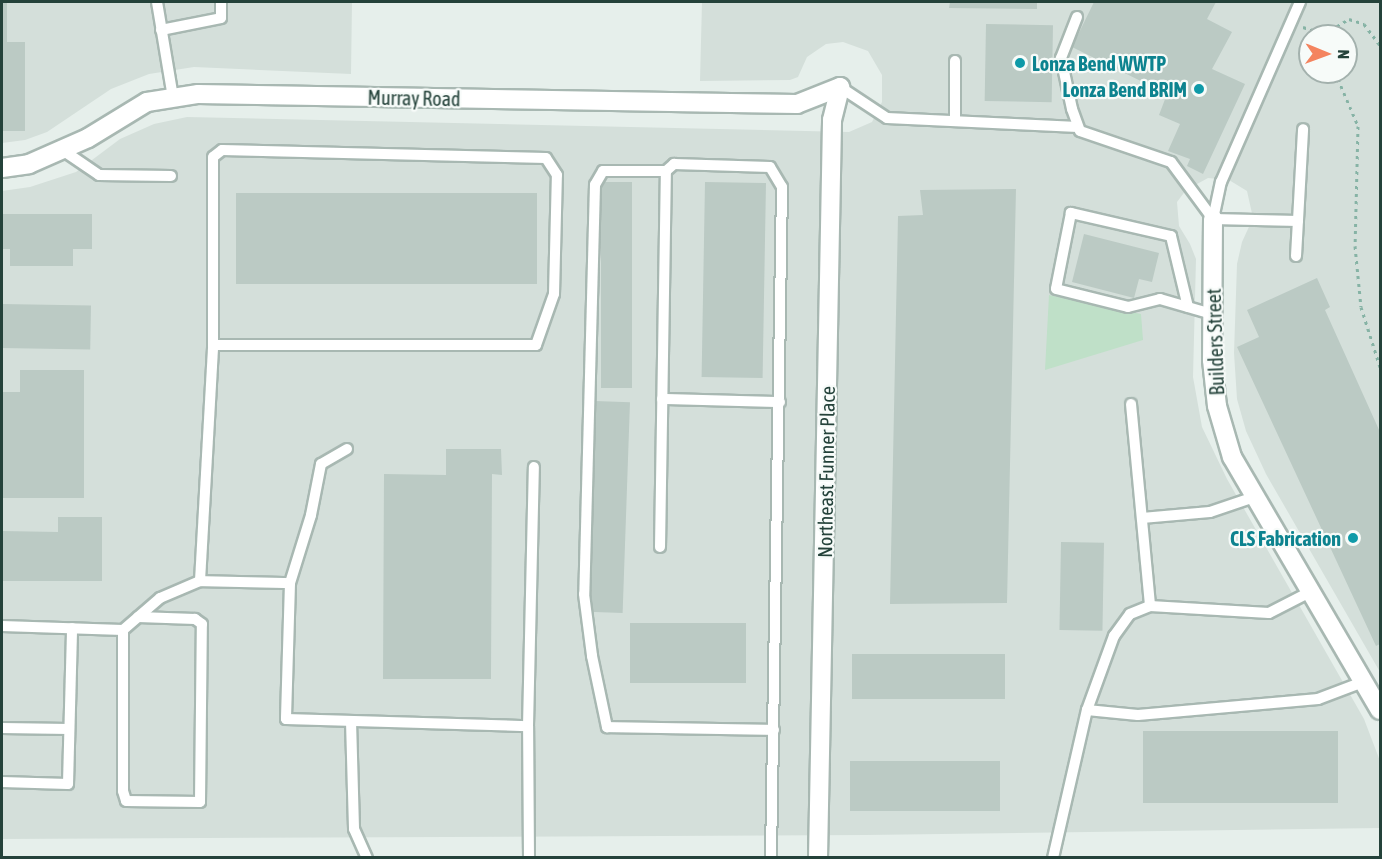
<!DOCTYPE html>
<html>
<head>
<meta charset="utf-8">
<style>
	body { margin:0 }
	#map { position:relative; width:1382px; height:859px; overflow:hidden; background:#e6efeb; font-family:"Asap Condensed",sans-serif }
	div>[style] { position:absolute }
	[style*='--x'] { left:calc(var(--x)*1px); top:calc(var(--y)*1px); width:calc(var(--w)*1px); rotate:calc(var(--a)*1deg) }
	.built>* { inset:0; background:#d4dfda }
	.green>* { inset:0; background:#bfe0c8 }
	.building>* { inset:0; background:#bbcac4; transform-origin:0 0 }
	.path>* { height:3px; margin-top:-1.5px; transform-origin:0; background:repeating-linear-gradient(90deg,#86b3a5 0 3px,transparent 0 7.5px) }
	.roads { filter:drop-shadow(2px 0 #a8b8b2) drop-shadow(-2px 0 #a8b8b2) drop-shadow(0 2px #a8b8b2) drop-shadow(0 -2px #a8b8b2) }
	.lane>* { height:10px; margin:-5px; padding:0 5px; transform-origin:5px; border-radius:5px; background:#fff }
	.street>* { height:18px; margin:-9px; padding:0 9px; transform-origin:9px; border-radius:9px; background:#fff }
	.dots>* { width:16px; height:16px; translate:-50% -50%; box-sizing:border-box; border:3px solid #f7fbf9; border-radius:50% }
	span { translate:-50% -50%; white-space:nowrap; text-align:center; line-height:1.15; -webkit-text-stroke:4.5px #f7fbf9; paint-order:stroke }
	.culture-label { font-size:20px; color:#0d838f; font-weight:700 }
	.left { translate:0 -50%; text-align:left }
	.right { translate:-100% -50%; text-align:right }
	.street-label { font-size:20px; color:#24423a }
	.frame { position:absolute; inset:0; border:3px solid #24423a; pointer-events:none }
	.north { position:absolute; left:1298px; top:24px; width:60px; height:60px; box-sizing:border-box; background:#f7fbf9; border:2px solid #a3b1ad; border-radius:50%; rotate:91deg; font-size:16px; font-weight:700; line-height:24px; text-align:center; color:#24423a }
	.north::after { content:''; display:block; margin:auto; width:21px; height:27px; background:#f4845f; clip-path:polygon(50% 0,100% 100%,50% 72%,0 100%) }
</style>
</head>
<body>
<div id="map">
	<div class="built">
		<i style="clip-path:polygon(2px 2px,352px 2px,351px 74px,194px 67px,149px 74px,111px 89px,47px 132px,25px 140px,2px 143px)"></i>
		<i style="clip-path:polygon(evenodd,702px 2px,1380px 2px,1380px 672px,1266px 474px,1246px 431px,1237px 399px,1234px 353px,1237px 264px,1242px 242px,1253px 218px,1247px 191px,1229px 180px,1208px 178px,1186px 190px,1177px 202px,1179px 226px,1190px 244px,1196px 259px,1193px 377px,1202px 427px,1227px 479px,1364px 719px,1380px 761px,1380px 828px,866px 835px,2px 839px,2px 191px,30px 187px,76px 172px,120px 139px,154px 124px,187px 117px,849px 132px,872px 122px,882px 102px,882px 75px,868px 51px,843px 42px,826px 44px,807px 57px,798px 77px,790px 80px,700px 81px,702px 2px,1310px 36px,1346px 36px,1346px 72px,1310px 72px,1310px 36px)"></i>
	</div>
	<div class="green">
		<i style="clip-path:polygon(1049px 295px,1141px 314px,1143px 340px,1045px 370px)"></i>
	</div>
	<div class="building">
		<i style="clip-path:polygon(2px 2px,7px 2px,7px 42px,25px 42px,25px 131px,2px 131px)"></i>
		<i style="clip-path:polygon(950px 2px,1037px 2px,1037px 9px,949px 8px)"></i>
		<i style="clip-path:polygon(1094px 2px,1216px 2px,1207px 19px,1232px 32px,1212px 69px,1245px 84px,1203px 174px,1187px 166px,1190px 159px,1168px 151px,1180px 124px,1159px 115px,1167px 94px,1072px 47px)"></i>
		<i style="left:986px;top:24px;width:67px;height:77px;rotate:1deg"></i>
		<i style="left:601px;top:182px;width:31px;height:206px"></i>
		<i style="left:705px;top:182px;width:61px;height:195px;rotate:1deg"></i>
		<i style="clip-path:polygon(1016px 189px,1007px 603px,890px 604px,898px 216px,923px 215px,920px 190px)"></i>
		<i style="left:236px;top:193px;width:301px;height:91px"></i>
		<i style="clip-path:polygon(2px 214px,92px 214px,92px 249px,73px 249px,73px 266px,10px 266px,10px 249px,2px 249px)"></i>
		<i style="clip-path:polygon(1084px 234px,1159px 253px,1152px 282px,1139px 279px,1134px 298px,1072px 282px)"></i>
		<i style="clip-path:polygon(1317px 278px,1330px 307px,1325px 310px,1380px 432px,1380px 644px,1376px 646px,1237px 347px,1259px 337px,1247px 310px)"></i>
		<i style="left:2px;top:304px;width:89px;height:44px;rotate:1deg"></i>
		<i style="clip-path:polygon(20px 370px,84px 370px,84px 498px,2px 498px,2px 392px,20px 392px)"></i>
		<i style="left:595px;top:401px;width:35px;height:211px;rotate:2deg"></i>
		<i style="clip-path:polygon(446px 449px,501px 449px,502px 475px,492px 474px,491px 679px,383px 679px,384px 474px,446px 475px)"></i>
		<i style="clip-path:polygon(58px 517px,102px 517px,102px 581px,2px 581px,2px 531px,58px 532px)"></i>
		<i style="left:1061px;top:542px;width:43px;height:88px;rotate:1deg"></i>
		<i style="left:630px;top:623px;width:116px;height:60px"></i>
		<i style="left:852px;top:654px;width:153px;height:45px"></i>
		<i style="left:1143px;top:731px;width:195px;height:72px"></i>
		<i style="left:1000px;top:761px;width:50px;height:150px;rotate:90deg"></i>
	</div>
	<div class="path">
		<i style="--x:1303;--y:27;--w:22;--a:18"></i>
		<i style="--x:1324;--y:34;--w:29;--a:-31"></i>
		<i style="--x:1349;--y:19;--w:16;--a:18"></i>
		<i style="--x:1364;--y:24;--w:26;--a:53"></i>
		<i style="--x:1335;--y:72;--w:59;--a:66.9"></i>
		<i style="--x:1358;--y:126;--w:120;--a:91.4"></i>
		<i style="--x:1355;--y:246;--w:61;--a:84.4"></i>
		<i style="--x:1361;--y:307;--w:63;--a:72.4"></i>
	</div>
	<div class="roads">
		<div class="lane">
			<i style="--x:157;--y:2;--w:97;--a:80.5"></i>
			<i style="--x:1077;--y:17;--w:44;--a:111.3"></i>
			<i style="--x:1061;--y:58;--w:52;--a:77.8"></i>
			<i style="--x:1072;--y:109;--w:23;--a:70"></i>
			<i style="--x:1080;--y:131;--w:96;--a:18.8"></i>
			<i style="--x:1171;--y:162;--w:71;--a:53.6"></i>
			<i style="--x:161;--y:30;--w:61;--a:-11.3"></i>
			<i style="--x:221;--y:18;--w:16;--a:-90"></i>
			<i style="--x:955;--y:61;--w:60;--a:90"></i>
			<i style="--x:840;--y:87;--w:56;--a:33.4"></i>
			<i style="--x:887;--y:118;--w:191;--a:2.7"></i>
			<i style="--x:61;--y:149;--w:46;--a:34.4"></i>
			<i style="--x:99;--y:175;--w:72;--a:0.8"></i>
			<i style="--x:666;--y:171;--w:63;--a:180"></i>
			<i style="--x:603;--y:171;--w:16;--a:120"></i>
			<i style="--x:595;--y:185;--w:409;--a:91.5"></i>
			<i style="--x:584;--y:594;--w:63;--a:82.6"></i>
			<i style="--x:592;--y:656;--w:73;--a:78.1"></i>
			<i style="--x:607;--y:727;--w:167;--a:1"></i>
			<i style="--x:1213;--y:219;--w:38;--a:-78"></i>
			<i style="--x:1221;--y:182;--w:197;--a:-66.3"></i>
			<i style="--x:1213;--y:219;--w:85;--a:1.3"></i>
			<i style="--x:1296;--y:256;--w:127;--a:-86.8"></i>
			<i style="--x:1188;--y:307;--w:73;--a:-103.5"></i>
			<i style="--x:1171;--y:236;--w:103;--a:-167"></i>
			<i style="--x:1071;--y:213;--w:77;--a:101.2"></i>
			<i style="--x:1056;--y:289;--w:74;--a:14"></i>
			<i style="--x:1128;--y:307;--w:33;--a:-14"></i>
			<i style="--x:1160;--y:299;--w:54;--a:16.1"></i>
			<i style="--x:662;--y:399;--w:118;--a:1.5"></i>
			<i style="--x:1131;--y:404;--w:203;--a:84.6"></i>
			<i style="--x:1142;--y:518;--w:68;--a:-5"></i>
			<i style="--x:1210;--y:512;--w:46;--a:-18.8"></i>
			<i style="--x:660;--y:547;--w:376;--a:-89.1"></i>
			<i style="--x:666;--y:171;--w:11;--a:-41"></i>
			<i style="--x:674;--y:164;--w:96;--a:1.8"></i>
			<i style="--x:770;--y:167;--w:23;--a:59"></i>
			<i style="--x:782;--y:187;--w:671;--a:90.94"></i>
			<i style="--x:200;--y:581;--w:90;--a:1.3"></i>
			<i style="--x:290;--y:583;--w:136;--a:91.7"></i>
			<i style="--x:286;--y:719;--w:242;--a:1.7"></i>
			<i style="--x:290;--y:583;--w:71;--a:-72.8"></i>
			<i style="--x:311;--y:515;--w:52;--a:-78.9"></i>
			<i style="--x:321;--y:464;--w:30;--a:-30"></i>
			<i style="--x:2;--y:626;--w:121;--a:1.9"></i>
			<i style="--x:123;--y:630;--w:49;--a:-40.9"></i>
			<i style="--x:160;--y:598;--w:43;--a:-23"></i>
			<i style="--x:200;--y:581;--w:236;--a:-86.8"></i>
			<i style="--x:213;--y:345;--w:323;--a:0"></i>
			<i style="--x:536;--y:345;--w:54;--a:-70.6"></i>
			<i style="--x:554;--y:294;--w:119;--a:-88.6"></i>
			<i style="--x:557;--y:175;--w:20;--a:-123"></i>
			<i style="--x:546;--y:158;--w:324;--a:-178.6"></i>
			<i style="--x:222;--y:150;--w:11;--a:142"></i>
			<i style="--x:213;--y:157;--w:188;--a:90"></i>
			<i style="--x:123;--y:630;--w:161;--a:90"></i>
			<i style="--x:123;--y:791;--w:10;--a:73"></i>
			<i style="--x:126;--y:801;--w:74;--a:0.8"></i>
			<i style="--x:200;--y:802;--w:178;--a:-89.4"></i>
			<i style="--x:202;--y:624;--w:9;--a:-144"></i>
			<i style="--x:195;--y:619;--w:57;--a:-178"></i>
			<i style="--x:1087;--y:710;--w:51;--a:5.6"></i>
			<i style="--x:1138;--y:715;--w:181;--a:-5.1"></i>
			<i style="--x:1318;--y:699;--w:48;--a:-20.7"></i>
			<i style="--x:351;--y:721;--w:108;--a:88.4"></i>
			<i style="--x:354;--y:829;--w:32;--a:66"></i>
			<i style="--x:2;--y:728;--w:67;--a:0.9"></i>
			<i style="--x:2;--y:782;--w:66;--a:1.7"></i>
			<i style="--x:68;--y:784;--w:156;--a:-88.5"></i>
			<i style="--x:529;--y:858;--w:132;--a:-90.4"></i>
			<i style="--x:528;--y:726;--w:259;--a:-88.7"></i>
			<i style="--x:1053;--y:858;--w:152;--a:-77.1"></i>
			<i style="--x:1087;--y:710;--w:79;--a:-70"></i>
			<i style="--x:1114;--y:636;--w:27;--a:-54"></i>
			<i style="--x:1130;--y:614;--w:22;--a:-22"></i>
			<i style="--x:1150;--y:606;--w:119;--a:3.4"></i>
			<i style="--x:1269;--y:613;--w:46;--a:-27.1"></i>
		</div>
		<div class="street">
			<i style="--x:2;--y:168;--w:27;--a:-8"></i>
			<i style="--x:29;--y:164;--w:64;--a:-23.8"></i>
			<i style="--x:88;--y:138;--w:69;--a:-31.4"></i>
			<i style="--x:147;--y:102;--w:52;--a:-8.9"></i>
			<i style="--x:198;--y:94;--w:599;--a:0.96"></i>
			<i style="--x:797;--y:104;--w:46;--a:-21.6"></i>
			<i style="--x:1213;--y:219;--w:141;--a:90.4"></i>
			<i style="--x:1212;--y:360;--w:46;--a:83.8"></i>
			<i style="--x:1217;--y:406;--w:53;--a:73.6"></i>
			<i style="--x:1232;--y:457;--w:293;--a:59.7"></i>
			<i style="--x:818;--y:858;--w:738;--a:-88.91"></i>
			<i style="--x:832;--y:120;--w:34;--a:-76"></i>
		</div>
	</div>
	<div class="dots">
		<i style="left:1020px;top:63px;background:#0f9aa8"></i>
		<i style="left:1199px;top:89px;background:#0f9aa8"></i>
		<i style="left:1353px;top:538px;background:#0f9aa8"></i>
	</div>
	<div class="culture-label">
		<span class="left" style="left:1032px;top:63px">Lonza Bend WWTP</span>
		<span class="right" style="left:1187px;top:89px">Lonza Bend BRIM</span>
		<span class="right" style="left:1341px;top:538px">CLS Fabrication</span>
	</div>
	<div class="street-label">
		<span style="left:414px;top:98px;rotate:1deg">Murray Road</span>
		<span style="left:1215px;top:342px;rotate:-92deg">Builders Street</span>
		<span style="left:826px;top:472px;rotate:-89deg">Northeast Funner Place</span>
	</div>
	<div class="frame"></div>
	<div class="north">N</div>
</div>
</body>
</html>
